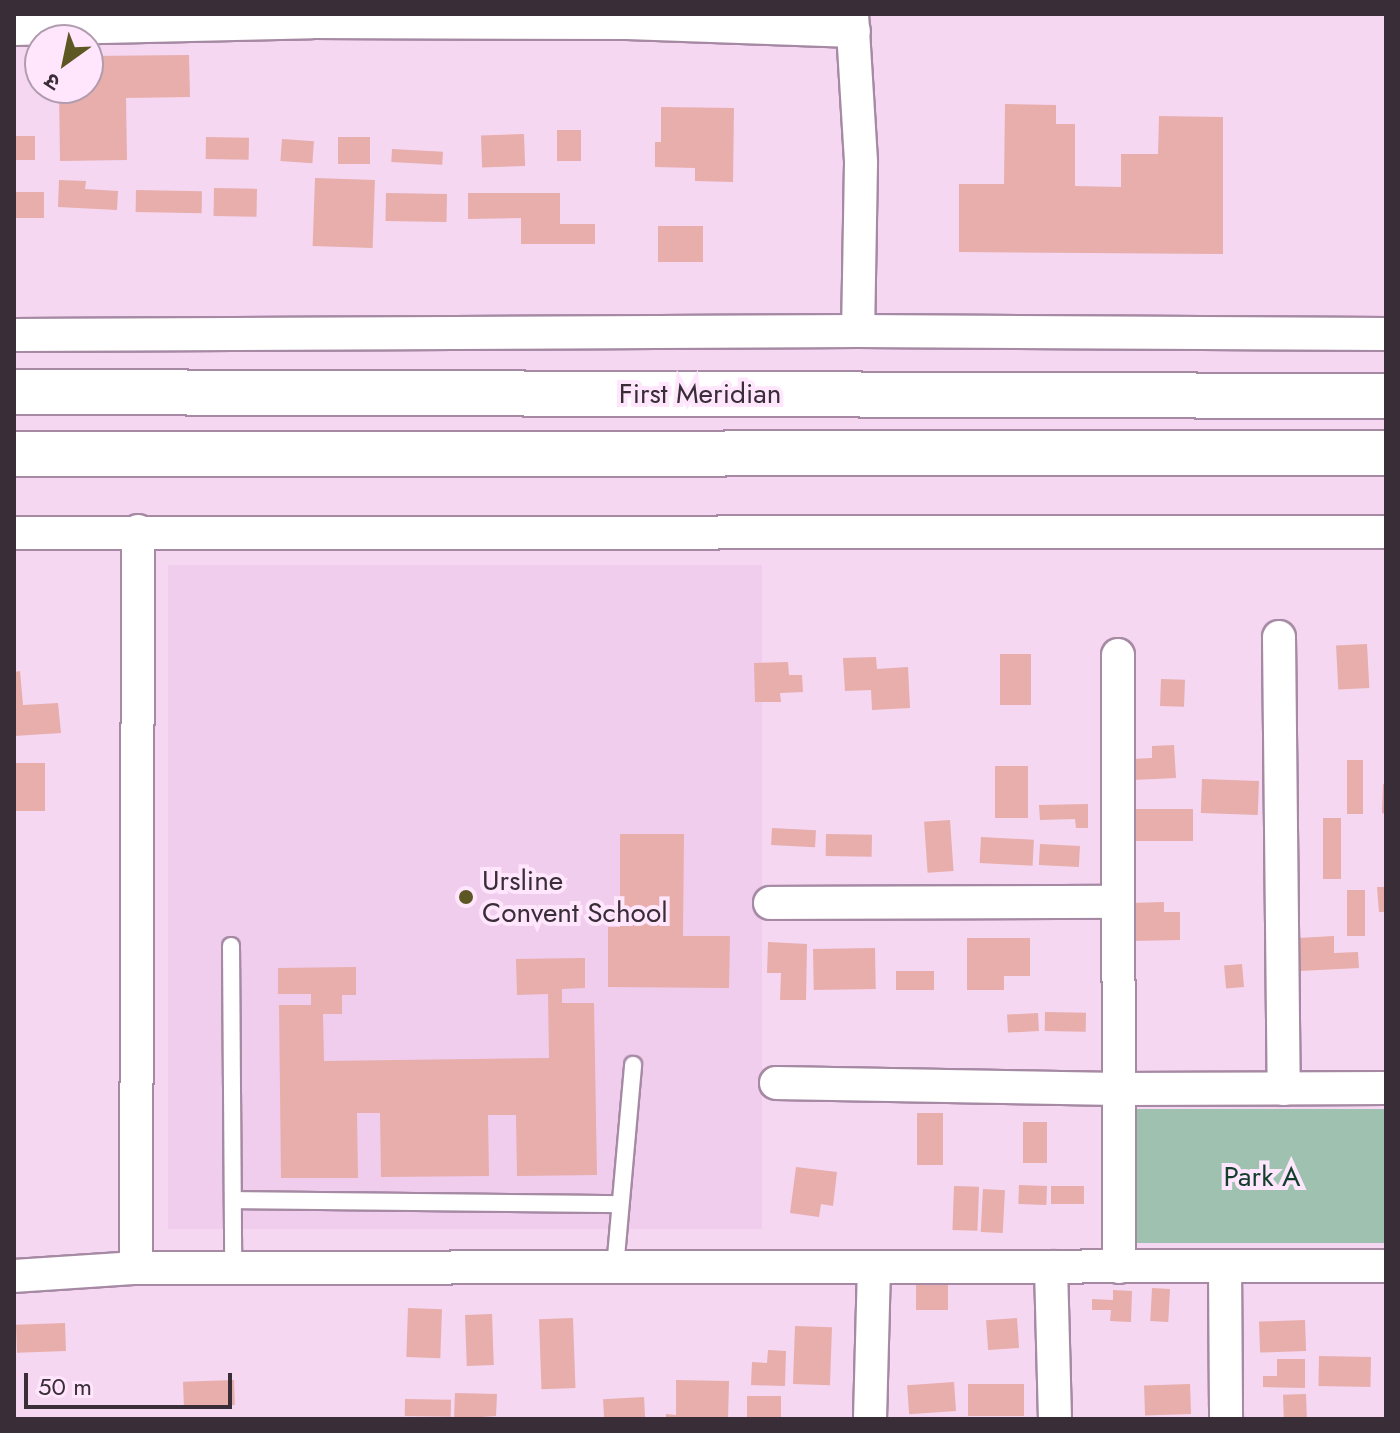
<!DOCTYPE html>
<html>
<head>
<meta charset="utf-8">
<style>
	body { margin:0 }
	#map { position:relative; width:1400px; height:1433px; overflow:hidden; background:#f5d7f2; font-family:Jost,"Noto Sans Devanagari",sans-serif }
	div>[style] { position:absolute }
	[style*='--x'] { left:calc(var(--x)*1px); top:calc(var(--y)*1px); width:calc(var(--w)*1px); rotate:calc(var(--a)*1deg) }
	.built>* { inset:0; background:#f0cced; transform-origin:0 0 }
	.green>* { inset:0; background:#9ec2af; transform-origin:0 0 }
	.building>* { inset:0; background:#e7aeab; transform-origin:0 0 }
	.roads { filter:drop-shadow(2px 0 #a68aa4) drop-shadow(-2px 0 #a68aa4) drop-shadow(0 2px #a68aa4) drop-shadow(0 -2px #a68aa4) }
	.lane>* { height:16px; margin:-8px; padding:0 8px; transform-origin:8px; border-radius:8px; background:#fff }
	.street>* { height:32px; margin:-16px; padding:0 16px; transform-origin:16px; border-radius:16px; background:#fff }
	.secondary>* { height:44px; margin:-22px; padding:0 22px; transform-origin:22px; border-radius:22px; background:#fff }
	.dots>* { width:22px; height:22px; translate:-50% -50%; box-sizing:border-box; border:4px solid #ffe6fc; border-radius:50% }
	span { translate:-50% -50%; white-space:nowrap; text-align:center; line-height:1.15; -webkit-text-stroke:8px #ffe6fc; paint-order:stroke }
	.street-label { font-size:28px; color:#392d38 }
	.poi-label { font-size:28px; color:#392d38 }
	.left { translate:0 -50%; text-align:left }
	.park-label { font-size:28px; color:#133f2d }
	.frame { position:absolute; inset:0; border:16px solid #392d38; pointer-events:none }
	.north { position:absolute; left:24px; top:24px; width:80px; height:80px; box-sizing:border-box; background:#ffe6fc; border:2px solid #b09cae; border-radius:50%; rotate:213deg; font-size:22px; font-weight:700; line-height:32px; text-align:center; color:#392d38 }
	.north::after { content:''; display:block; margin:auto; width:28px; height:36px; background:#5d5723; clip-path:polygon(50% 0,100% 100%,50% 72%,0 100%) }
	.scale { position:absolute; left:24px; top:1373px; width:208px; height:36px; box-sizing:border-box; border:4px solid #392d38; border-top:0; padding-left:10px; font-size:24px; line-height:28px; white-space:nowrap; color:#392d38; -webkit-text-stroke:6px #ffe6fc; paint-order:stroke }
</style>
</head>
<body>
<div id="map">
	<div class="built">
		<i style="left:168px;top:565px;width:594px;height:664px"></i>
	</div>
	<div class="green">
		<i style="left:1385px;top:1109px;width:134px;height:248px;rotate:90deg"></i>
	</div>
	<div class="building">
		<i style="clip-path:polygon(189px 55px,190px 97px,126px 98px,127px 160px,60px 161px,59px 88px,88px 88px,88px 56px)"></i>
		<i style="clip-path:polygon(1005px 104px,1056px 105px,1056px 124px,1075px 124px,1075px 186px,1121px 187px,1121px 154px,1158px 154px,1159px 116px,1223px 117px,1223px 254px,959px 252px,959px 184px,1004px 184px)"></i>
		<i style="clip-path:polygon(661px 107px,734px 108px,733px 182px,695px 181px,695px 168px,655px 167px,655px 142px,661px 142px)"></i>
		<i style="left:557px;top:130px;width:24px;height:31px"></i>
		<i style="left:524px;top:134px;width:32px;height:43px;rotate:88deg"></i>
		<i style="left:14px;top:136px;width:21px;height:24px"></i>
		<i style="left:206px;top:137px;width:43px;height:22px;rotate:1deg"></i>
		<i style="left:338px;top:137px;width:32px;height:27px"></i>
		<i style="left:282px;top:139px;width:32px;height:22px;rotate:4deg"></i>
		<i style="left:392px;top:149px;width:51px;height:13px;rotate:3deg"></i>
		<i style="left:315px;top:178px;width:60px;height:68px;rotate:2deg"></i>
		<i style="clip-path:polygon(59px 180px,86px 181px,85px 189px,118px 191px,117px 210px,58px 207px)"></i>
		<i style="left:214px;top:188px;width:43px;height:28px;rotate:1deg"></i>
		<i style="left:136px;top:190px;width:66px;height:22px;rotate:1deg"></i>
		<i style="left:14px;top:192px;width:30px;height:26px"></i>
		<i style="left:386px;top:193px;width:61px;height:28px;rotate:1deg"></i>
		<i style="clip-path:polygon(468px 193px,560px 193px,560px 224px,595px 224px,595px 244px,521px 244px,521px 218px,468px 219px)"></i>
		<i style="left:658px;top:226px;width:45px;height:36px"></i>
		<i style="left:1367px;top:644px;width:44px;height:31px;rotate:87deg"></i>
		<i style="left:1031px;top:654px;width:51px;height:31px;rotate:90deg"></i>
		<i style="clip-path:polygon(876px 657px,877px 669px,908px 667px,910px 708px,872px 710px,871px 690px,845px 691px,843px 658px)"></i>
		<i style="clip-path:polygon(788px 662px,789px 675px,802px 675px,803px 692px,780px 693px,781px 702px,755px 702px,754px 663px)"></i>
		<i style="clip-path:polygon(20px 671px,23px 705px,58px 703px,61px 733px,14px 736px,14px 672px)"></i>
		<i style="left:1161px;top:679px;width:24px;height:27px;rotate:2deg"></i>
		<i style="clip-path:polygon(1174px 745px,1176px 778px,1133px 780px,1131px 759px,1152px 758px,1152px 746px)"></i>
		<i style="left:1347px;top:760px;width:16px;height:54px"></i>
		<i style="left:14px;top:763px;width:31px;height:48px"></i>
		<i style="left:995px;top:766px;width:33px;height:52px"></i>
		<i style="left:1202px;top:779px;width:57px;height:34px;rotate:2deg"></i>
		<i style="clip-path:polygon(1383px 784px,1386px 784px,1386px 814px,1382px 813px)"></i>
		<i style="clip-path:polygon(1088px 804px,1088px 828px,1076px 828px,1075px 819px,1040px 820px,1039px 805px)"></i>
		<i style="left:1132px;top:809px;width:61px;height:32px"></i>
		<i style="left:1323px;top:818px;width:18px;height:61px"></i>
		<i style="left:950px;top:820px;width:51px;height:26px;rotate:86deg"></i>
		<i style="left:772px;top:828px;width:44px;height:17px;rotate:3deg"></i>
		<i style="clip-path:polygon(620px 834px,684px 834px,683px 936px,730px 936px,729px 988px,608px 987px,608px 927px,620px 927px)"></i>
		<i style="left:826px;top:834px;width:46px;height:22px;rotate:1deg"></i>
		<i style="left:981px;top:837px;width:53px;height:26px;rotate:3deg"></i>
		<i style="left:1040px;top:844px;width:40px;height:21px;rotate:3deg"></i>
		<i style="clip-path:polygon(1377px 887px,1386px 887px,1386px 912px,1379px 912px)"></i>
		<i style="left:1347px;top:890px;width:18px;height:46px"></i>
		<i style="clip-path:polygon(1164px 902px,1164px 912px,1180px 912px,1180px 940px,1130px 941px,1129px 903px)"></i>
		<i style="clip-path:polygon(1334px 936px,1334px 953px,1358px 952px,1359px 968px,1299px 971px,1298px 938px)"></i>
		<i style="clip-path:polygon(967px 938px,1030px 938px,1030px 976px,1004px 976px,1004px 990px,967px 990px)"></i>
		<i style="clip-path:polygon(768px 942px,807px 944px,806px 1000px,780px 1000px,781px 973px,767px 973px)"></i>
		<i style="left:875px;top:948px;width:41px;height:62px;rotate:89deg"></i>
		<i style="clip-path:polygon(585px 958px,585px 988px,562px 989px,562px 1003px,594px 1003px,597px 1175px,517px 1176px,516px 1115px,488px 1115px,489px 1176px,381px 1177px,380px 1113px,357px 1113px,358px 1178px,281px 1178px,279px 1005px,311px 1005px,311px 994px,278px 994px,278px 968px,356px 967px,356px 995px,342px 995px,342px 1014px,323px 1014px,324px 1061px,549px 1058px,548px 994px,517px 995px,516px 959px)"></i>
		<i style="left:1242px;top:964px;width:23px;height:18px;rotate:85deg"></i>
		<i style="left:896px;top:971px;width:38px;height:19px"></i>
		<i style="left:1045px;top:1012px;width:41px;height:19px;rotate:1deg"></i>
		<i style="left:1038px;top:1013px;width:18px;height:31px;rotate:87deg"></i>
		<i style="left:917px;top:1113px;width:26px;height:52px"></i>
		<i style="left:1023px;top:1122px;width:24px;height:41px"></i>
		<i style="clip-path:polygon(796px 1167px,837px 1172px,833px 1206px,821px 1204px,819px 1217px,790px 1213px)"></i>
		<i style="left:1019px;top:1185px;width:28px;height:19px;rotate:2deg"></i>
		<i style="left:954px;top:1186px;width:25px;height:44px;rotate:2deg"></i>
		<i style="left:1051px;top:1186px;width:33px;height:18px"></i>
		<i style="left:983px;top:1189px;width:22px;height:43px;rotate:3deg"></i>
		<i style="left:948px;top:1277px;width:33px;height:32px;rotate:90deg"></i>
		<i style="left:1152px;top:1288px;width:18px;height:33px;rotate:3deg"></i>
		<i style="clip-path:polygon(1113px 1290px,1132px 1291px,1131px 1322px,1110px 1321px,1111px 1310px,1092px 1310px,1092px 1299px,1113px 1300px)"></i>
		<i style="left:408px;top:1308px;width:34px;height:49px;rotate:2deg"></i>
		<i style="left:492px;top:1314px;width:51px;height:27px;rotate:88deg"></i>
		<i style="left:573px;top:1318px;width:70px;height:34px;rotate:88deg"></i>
		<i style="left:1017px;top:1318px;width:30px;height:31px;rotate:86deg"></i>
		<i style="left:1305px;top:1320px;width:31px;height:46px;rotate:88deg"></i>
		<i style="left:65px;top:1323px;width:28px;height:49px;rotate:88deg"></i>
		<i style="left:795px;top:1326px;width:37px;height:58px;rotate:2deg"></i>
		<i style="clip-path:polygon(768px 1350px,786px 1351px,785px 1386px,751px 1385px,752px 1362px,767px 1363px)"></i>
		<i style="left:1319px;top:1356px;width:52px;height:30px;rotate:1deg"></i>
		<i style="clip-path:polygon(1277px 1359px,1305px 1359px,1305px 1388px,1263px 1387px,1263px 1376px,1277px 1376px)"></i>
		<i style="left:234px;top:1380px;width:25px;height:51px;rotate:88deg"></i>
		<i style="clip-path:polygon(676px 1380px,729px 1381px,728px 1419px,666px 1419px,666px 1414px,676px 1415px)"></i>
		<i style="left:954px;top:1382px;width:29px;height:47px;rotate:86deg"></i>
		<i style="left:968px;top:1384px;width:56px;height:32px"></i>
		<i style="left:1190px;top:1384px;width:30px;height:46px;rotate:88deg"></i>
		<i style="clip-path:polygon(455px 1393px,497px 1394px,496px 1416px,454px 1419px)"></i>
		<i style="left:1306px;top:1394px;width:25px;height:23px;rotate:88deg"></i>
		<i style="left:747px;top:1396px;width:34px;height:23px"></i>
		<i style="left:644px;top:1397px;width:22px;height:41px;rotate:87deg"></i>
		<i style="left:405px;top:1399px;width:46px;height:17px;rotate:1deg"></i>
	</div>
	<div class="roads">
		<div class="lane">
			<i style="--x:231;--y:946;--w:322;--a:89.6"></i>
			<i style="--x:233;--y:1200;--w:387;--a:0.6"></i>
			<i style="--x:615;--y:1268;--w:204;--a:-84.9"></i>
		</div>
		<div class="street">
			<i style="--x:852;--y:14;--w:149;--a:86.5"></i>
			<i style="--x:861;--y:163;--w:168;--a:91"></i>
			<i style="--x:14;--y:29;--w:298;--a:-1.3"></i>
			<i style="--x:312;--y:22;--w:315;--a:0.2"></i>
			<i style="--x:627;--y:23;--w:227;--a:2"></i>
			<i style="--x:14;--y:335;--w:844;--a:-0.27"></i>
			<i style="--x:858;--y:331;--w:528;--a:0.33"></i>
			<i style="--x:14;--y:533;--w:1372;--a:-0.04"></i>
			<i style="--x:1279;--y:637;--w:452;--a:89.4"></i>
			<i style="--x:1118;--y:655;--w:612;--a:89.91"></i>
			<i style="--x:770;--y:903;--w:348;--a:-0.2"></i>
			<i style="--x:776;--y:1083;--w:342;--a:1"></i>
			<i style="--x:1118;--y:1089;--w:268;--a:-0.2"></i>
			<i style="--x:1051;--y:1267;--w:152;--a:88.5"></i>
			<i style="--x:1225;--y:1267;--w:152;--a:89.6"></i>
			<i style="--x:136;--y:1268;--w:737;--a:-89.84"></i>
			<i style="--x:14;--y:1276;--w:122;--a:-3.8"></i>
			<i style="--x:136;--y:1268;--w:1250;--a:-0.09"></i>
			<i style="--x:870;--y:1419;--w:152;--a:-88.5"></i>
		</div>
		<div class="secondary">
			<i style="--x:14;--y:392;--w:1372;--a:0.17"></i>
			<i style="--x:14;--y:454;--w:1372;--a:-0.04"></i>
		</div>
	</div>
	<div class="dots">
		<i style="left:466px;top:897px;background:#5d5723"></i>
	</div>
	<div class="street-label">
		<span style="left:700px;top:394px">First Meridian</span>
	</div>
	<div class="poi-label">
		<span class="left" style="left:482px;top:897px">Ursline<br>Convent School</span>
	</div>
	<div class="park-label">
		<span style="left:1262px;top:1177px">Park A</span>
	</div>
	<div class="frame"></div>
	<div class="north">उ</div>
	<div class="scale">50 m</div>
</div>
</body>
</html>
